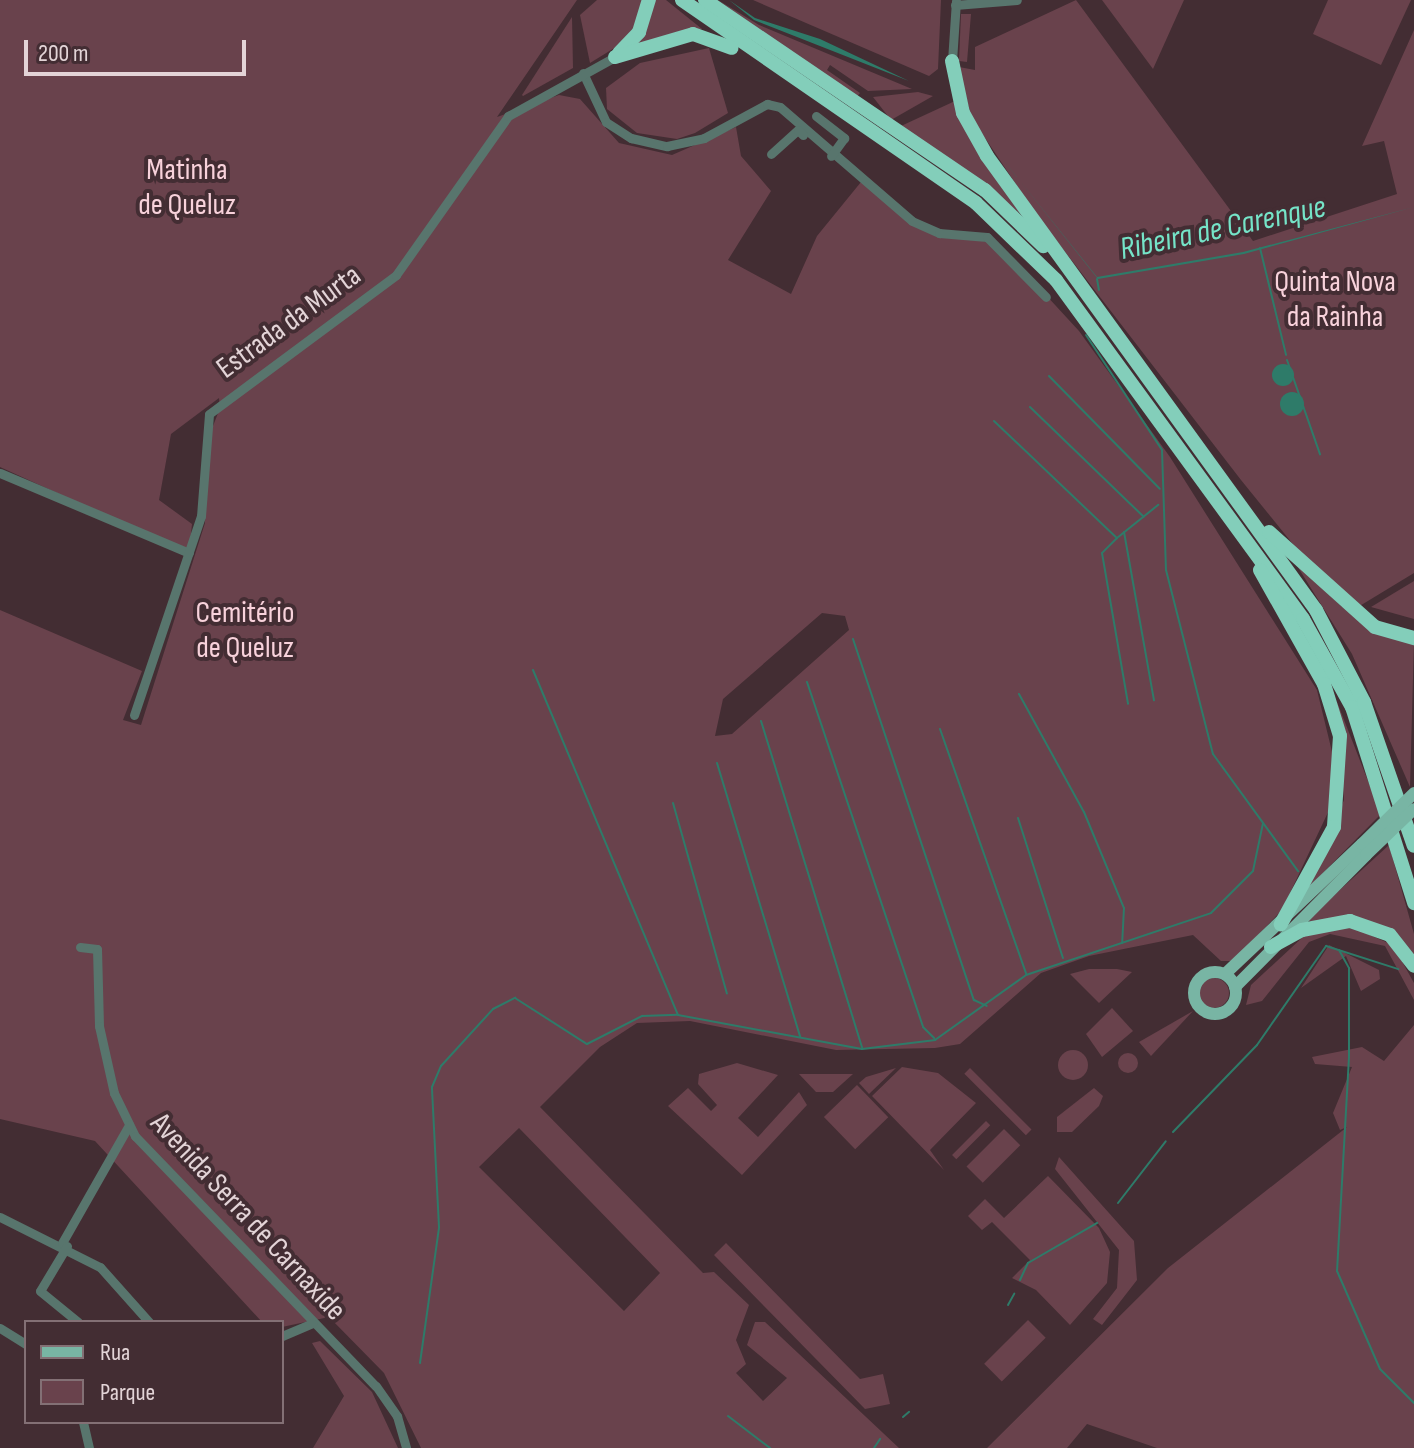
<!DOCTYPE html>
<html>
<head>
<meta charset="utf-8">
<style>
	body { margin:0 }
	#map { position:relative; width:1414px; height:1448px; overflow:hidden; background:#432d33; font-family:"Sofia Sans Condensed",sans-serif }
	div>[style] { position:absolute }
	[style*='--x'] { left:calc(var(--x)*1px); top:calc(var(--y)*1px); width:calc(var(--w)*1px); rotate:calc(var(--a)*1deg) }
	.green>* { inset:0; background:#69424c; transform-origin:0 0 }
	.round { border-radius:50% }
	.water>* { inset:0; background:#2e7b69 }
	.stream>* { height:2px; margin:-1px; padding:0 1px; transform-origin:1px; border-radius:1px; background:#2e7b69 }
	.minor>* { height:9px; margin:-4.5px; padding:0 4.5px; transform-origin:4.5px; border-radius:4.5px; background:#58756d }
	.major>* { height:12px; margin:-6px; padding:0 6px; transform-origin:6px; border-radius:6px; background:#78b5a4 }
	.major>.ring { margin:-6px; padding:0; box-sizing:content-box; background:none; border:12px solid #78b5a4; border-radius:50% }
	.highway>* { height:14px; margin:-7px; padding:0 7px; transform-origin:7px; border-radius:7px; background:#83ceba }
	.major-bridge>* { height:12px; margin:-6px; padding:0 6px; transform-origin:6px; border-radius:6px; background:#78b5a4 }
	span { translate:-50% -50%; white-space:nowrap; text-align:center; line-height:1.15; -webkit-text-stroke:8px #432d33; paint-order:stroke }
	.park-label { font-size:30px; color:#f8d2db }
	.street-label { font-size:30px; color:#e3d4d7 }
	.water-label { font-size:32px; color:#75e4c8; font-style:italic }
	.legend { position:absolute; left:24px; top:1320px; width:260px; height:104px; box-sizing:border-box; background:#432d33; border:2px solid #837075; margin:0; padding:10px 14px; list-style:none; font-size:24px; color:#e3d4d7 }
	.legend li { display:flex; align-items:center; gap:16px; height:40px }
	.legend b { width:40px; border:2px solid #837075 }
	.scale { position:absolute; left:24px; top:40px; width:222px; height:36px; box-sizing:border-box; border:4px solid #e3d4d7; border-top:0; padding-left:10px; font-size:24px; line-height:28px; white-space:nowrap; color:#e3d4d7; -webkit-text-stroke:6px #432d33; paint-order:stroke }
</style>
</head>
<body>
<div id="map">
	<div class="green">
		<i style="clip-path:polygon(evenodd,0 0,577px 0,497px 117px,559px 95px,580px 99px,619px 143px,672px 155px,736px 127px,741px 156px,771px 191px,728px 260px,791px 294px,817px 236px,861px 182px,927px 231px,999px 244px,1079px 331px,1170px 457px,1317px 690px,1335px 764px,1331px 806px,1282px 910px,1233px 961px,1221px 961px,1193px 935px,1089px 956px,1041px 973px,960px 1044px,935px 1048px,836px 1050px,690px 1021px,637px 1023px,600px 1047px,540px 1107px,703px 1273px,714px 1272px,749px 1305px,736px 1340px,746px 1364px,736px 1373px,763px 1401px,787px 1378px,747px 1345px,755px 1322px,765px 1322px,899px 1448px,421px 1448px,384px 1373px,329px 1317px,282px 1327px,262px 1322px,95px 1141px,0 1119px,0 610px,142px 671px,123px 720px,141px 725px,205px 523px,206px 444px,220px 408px,219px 398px,171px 434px,159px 500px,192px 524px,189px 553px,0 467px,0 0,822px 613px,845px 616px,849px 630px,732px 734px,715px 736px,723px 699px,822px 613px,0 0,519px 1128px,660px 1273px,624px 1311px,479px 1167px,519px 1128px)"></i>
		<i style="clip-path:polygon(597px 0,645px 0,629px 39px,590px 63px,580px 15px)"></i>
		<i style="clip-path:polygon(654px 0,666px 0,702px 29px,633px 48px)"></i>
		<i style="clip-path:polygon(718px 0,759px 25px,912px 89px,868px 91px,830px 65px,827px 70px,860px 93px,856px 98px)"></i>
		<i style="clip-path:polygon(753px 0,941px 0,938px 69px,929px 76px)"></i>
		<i style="clip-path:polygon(1076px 0,1253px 241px,1397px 194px,1384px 141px,1362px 146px,1414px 30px,1414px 573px,1358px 607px,1309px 564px,1241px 480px,1036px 214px,971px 117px,959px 67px,975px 70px,975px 47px)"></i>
		<i style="clip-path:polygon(1102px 0,1184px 0,1153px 69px,1122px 27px)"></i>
		<i style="clip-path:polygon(1328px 0,1411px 0,1381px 65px,1313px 34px)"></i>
		<i style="clip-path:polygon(961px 14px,971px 14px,967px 62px,959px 61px)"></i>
		<i style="clip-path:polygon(572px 17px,573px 68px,523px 96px,522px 95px)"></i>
		<i style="clip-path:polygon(709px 48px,728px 113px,695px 133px,677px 139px,637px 133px,607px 109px,606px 88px,640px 63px)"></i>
		<i style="clip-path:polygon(918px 92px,933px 96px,891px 120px,873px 97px)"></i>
		<i style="clip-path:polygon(955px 101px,1025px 217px,901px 126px)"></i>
		<i style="clip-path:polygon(1294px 561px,1341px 606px,1414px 642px,1410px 787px,1352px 654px)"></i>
		<i style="clip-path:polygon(1414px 581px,1414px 619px,1371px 607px)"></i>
		<i style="clip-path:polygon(1337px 702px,1381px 814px,1308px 888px,1344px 800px)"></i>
		<i style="clip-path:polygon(1389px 845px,1414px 934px,1414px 959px,1370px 921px,1306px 921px)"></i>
		<i style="clip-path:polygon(1349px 926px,1393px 945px,1414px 983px,1414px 1000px,1385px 946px,1330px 934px,1309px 942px,1262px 1001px,1246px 1005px,1251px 985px,1305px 935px)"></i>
		<i style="clip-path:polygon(1329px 945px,1379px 970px,1380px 979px,1361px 991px,1346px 956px,1301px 988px)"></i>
		<i style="clip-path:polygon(1089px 969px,1117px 969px,1132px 972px,1099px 1003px,1070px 974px)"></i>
		<i class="round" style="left:1199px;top:978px;width:30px;height:30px"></i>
		<i style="clip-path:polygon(1112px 1008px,1133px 1031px,1102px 1057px,1086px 1034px)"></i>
		<i style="clip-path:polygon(1193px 1011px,1151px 1056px,1139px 1042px)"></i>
		<i style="clip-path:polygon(1414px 1025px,1414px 1448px,1157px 1448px,1087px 1424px,1067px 1448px,987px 1448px,1168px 1268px,1347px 1127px,1340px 1130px,1333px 1113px,1352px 1067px,1315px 1064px,1312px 1057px,1362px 1047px,1384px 1061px)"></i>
		<i class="round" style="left:1058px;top:1050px;width:30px;height:30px"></i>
		<i class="round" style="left:1118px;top:1053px;width:20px;height:20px"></i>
		<i style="clip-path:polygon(737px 1063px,778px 1075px,738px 1118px,758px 1137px,799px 1092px,807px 1105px,742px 1175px,668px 1106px,688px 1088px,711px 1111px,717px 1105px,698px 1084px,699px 1074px)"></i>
		<i style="clip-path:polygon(902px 1067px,938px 1073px,976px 1103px,930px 1150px,944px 1170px,872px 1096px)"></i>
		<i style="clip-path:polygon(896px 1068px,869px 1094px,859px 1083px,866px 1077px)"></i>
		<i style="left:970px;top:1068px;width:87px;height:8px;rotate:45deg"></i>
		<i style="clip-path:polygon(799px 1074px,853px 1074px,833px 1092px,816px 1092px)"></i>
		<i style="left:857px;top:1085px;width:45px;height:46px;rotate:46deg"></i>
		<i style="clip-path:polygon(1094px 1088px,1103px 1096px,1099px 1106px,1072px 1132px,1057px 1132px,1057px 1117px)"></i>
		<i style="left:986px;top:1121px;width:6px;height:48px;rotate:45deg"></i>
		<i style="left:1004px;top:1129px;width:23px;height:53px;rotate:45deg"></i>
		<i style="clip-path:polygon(1059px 1157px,1134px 1241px,1137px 1280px,1102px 1325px,1093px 1319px,1117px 1288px,1119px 1250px,1055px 1169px)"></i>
		<i style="clip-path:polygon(1048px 1176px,1099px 1228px,1110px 1252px,1107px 1283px,1070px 1325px,1036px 1290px,1012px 1278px,1030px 1260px,992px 1222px,982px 1230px,968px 1216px,985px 1199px,1004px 1218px)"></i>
		<i style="clip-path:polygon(726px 1243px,860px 1379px,883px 1374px,890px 1404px,865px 1409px,714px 1255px)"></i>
		<i style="left:1028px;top:1320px;width:25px;height:62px;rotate:45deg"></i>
		<i style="clip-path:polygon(320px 1341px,372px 1392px,398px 1448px,313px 1448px,344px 1396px,312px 1343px)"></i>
	</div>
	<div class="water">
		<i style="clip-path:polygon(729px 0,755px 18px,820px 39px,909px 81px,754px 20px)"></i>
		<i style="clip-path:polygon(1001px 157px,1097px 277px,1243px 252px,1414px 207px,1244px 254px,1098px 279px)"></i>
		<i class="round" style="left:1272px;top:364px;width:22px;height:22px"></i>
		<i class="round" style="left:1280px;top:392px;width:24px;height:24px"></i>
	</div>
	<div class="stream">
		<i style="--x:1260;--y:248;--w:110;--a:76.3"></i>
		<i style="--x:1097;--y:279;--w:11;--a:80"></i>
		<i style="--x:1086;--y:335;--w:138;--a:56.5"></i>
		<i style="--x:1162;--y:450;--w:120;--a:88.1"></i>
		<i style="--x:1166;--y:570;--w:190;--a:75.7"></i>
		<i style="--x:1213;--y:754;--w:145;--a:54"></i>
		<i style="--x:1287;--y:360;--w:100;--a:70.7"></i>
		<i style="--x:1049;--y:376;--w:158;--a:45.5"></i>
		<i style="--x:1030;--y:407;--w:158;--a:44"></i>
		<i style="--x:994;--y:421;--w:170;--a:43.6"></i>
		<i style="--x:1117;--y:538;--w:53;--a:-38.8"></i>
		<i style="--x:1124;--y:532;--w:171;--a:79.9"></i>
		<i style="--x:1117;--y:538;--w:21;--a:135"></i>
		<i style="--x:1102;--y:553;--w:153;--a:80.2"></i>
		<i style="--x:853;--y:639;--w:381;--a:71.5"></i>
		<i style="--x:974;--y:1000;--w:14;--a:25"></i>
		<i style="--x:533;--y:670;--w:374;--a:67.2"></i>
		<i style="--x:807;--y:682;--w:364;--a:71.4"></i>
		<i style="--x:923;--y:1027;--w:16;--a:45"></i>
		<i style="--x:1019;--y:694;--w:135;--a:61.2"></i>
		<i style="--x:1084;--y:812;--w:104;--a:67.4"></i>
		<i style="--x:1124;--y:908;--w:35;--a:93"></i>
		<i style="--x:761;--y:721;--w:342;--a:72.8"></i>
		<i style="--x:940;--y:729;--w:259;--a:70.6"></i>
		<i style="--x:717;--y:763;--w:286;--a:73.1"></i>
		<i style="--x:673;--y:803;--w:198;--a:74.2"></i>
		<i style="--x:1018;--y:818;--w:147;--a:72.2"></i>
		<i style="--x:1339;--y:950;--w:21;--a:61"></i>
		<i style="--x:1349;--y:968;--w:89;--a:90"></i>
		<i style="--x:1349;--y:1057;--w:214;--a:93.2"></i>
		<i style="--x:1337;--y:1271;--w:107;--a:66.3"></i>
		<i style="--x:1380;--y:1369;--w:48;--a:45"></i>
		<i style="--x:1173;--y:1132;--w:121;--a:-46"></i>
		<i style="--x:1257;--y:1045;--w:121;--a:-55.1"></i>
		<i style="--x:1326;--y:946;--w:76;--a:17.7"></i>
		<i style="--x:1118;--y:1203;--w:78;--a:-52.3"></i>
		<i style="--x:1020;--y:1280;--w:19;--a:-65"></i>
		<i style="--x:1028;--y:1263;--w:80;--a:-30.1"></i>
		<i style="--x:1008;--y:1305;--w:13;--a:-61"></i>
		<i style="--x:420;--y:1363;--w:137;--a:-82"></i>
		<i style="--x:439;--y:1227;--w:140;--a:-92.9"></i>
		<i style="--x:432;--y:1087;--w:23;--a:-67"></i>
		<i style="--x:441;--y:1066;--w:77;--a:-47.6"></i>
		<i style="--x:493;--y:1009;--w:25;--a:-27"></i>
		<i style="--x:515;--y:998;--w:85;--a:32.6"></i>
		<i style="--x:587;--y:1044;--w:62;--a:-27"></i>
		<i style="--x:642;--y:1016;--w:36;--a:-2"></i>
		<i style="--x:678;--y:1015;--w:187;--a:10.5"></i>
		<i style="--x:862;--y:1049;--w:74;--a:-7"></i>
		<i style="--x:935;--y:1040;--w:112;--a:-35.5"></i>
		<i style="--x:1026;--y:975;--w:195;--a:-18.5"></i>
		<i style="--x:1211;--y:913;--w:59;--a:-45"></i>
		<i style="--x:1253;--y:871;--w:49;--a:-78.2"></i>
		<i style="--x:728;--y:1416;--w:53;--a:37.3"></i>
		<i style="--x:903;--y:1417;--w:8;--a:-40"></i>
		<i style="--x:874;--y:1448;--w:11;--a:-56"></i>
	</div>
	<div class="minor">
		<i style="--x:955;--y:5;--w:62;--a:-4.6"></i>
		<i style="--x:952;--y:61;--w:60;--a:-86.2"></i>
		<i style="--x:583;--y:73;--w:54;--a:64.9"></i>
		<i style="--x:606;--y:122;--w:30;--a:33"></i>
		<i style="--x:631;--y:138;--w:37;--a:13"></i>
		<i style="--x:667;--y:146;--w:38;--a:-12"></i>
		<i style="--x:704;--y:138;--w:72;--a:-28.4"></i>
		<i style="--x:767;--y:104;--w:13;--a:13"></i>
		<i style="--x:780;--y:107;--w:174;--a:40.8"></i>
		<i style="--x:912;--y:221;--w:30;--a:24"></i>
		<i style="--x:939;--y:233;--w:48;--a:4.8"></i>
		<i style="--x:987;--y:237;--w:84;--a:45.5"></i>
		<i style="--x:816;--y:116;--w:36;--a:38"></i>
		<i style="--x:844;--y:138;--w:22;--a:126"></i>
		<i style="--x:771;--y:154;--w:36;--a:-42"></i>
		<i style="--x:798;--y:130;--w:7;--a:45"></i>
		<i style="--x:0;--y:473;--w:205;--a:22.9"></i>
		<i style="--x:134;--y:715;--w:210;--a:-71.4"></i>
		<i style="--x:201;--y:516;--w:102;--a:-85.5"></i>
		<i style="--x:209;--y:414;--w:233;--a:-36.6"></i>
		<i style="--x:396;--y:275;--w:194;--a:-54.8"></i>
		<i style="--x:508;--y:116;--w:122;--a:-28.9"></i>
		<i style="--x:80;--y:947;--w:17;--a:7"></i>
		<i style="--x:97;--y:949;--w:77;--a:88.5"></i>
		<i style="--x:99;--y:1026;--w:69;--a:77.4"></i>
		<i style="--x:114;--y:1093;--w:48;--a:64"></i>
		<i style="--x:135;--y:1136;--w:347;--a:46.1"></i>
		<i style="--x:376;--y:1386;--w:37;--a:55"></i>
		<i style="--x:397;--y:1416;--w:33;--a:74"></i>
		<i style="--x:0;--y:1217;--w:112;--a:26.6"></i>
		<i style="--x:100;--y:1267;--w:74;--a:48.3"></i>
		<i style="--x:62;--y:1243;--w:136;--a:-60.4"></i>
		<i style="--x:67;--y:1246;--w:52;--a:121"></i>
		<i style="--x:40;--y:1291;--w:49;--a:39.2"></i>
		<i style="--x:0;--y:1328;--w:31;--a:32"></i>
		<i style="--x:282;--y:1336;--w:33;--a:-23"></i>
		<i style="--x:83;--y:1422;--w:27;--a:77"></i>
	</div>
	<div class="major">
		<i class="ring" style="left:1194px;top:972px;width:30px;height:30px"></i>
		<i style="--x:1225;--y:974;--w:189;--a:-43.5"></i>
		<i style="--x:1235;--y:987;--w:186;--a:-45.2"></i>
	</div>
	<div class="highway">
		<i style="--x:682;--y:0;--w:357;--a:34.6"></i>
		<i style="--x:976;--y:203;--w:111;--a:43.9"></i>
		<i style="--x:1056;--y:280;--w:419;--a:53.9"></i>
		<i style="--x:1303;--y:619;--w:101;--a:60.9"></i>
		<i style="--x:1352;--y:707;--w:206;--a:72.4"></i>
		<i style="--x:705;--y:0;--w:338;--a:34.2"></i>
		<i style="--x:985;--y:190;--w:81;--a:44"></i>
		<i style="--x:619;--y:53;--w:29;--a:-46"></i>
		<i style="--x:639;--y:32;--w:34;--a:-73"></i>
		<i style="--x:615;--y:57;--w:81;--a:-16.4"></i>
		<i style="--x:693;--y:34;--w:41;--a:19.7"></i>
		<i style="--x:952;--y:61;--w:53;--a:78.1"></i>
		<i style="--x:963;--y:113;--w:49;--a:60.8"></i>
		<i style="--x:987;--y:156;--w:561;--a:54.07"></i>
		<i style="--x:1316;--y:610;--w:104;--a:62.4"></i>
		<i style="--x:1364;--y:702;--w:152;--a:70.9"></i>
		<i style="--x:1269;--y:532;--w:142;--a:41.9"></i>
		<i style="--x:1375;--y:627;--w:41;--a:15.8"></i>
		<i style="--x:1260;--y:570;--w:131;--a:60.7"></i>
		<i style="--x:1324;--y:684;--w:54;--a:72.9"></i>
		<i style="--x:1340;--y:736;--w:91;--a:93.8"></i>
		<i style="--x:1334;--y:827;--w:111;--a:118.7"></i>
		<i style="--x:1271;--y:947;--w:35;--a:-29"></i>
		<i style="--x:1302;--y:930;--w:49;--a:-10.6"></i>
		<i style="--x:1350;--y:921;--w:42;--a:19.3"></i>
		<i style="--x:1390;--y:935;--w:39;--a:52"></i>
	</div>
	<div class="major-bridge">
		<i style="--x:1362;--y:844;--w:73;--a:-44.4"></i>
		<i style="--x:1366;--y:855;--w:66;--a:-43.8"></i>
	</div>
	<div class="park-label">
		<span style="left:187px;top:187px">Matinha<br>de Queluz</span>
		<span style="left:1335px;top:299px">Quinta Nova<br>da Rainha</span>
		<span style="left:245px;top:630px">Cemitério<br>de Queluz</span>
	</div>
	<div class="street-label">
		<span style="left:289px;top:322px;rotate:-36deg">Estrada da Murta</span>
		<span style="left:248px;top:1217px;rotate:47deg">Avenida Serra de Carnaxide</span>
	</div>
	<div class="water-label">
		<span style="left:1223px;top:229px;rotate:-12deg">Ribeira de Carenque</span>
	</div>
	<ul class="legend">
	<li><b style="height:10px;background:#78b5a4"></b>Rua</li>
	<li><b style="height:22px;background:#69424c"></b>Parque</li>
	</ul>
	<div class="scale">200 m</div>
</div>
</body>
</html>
